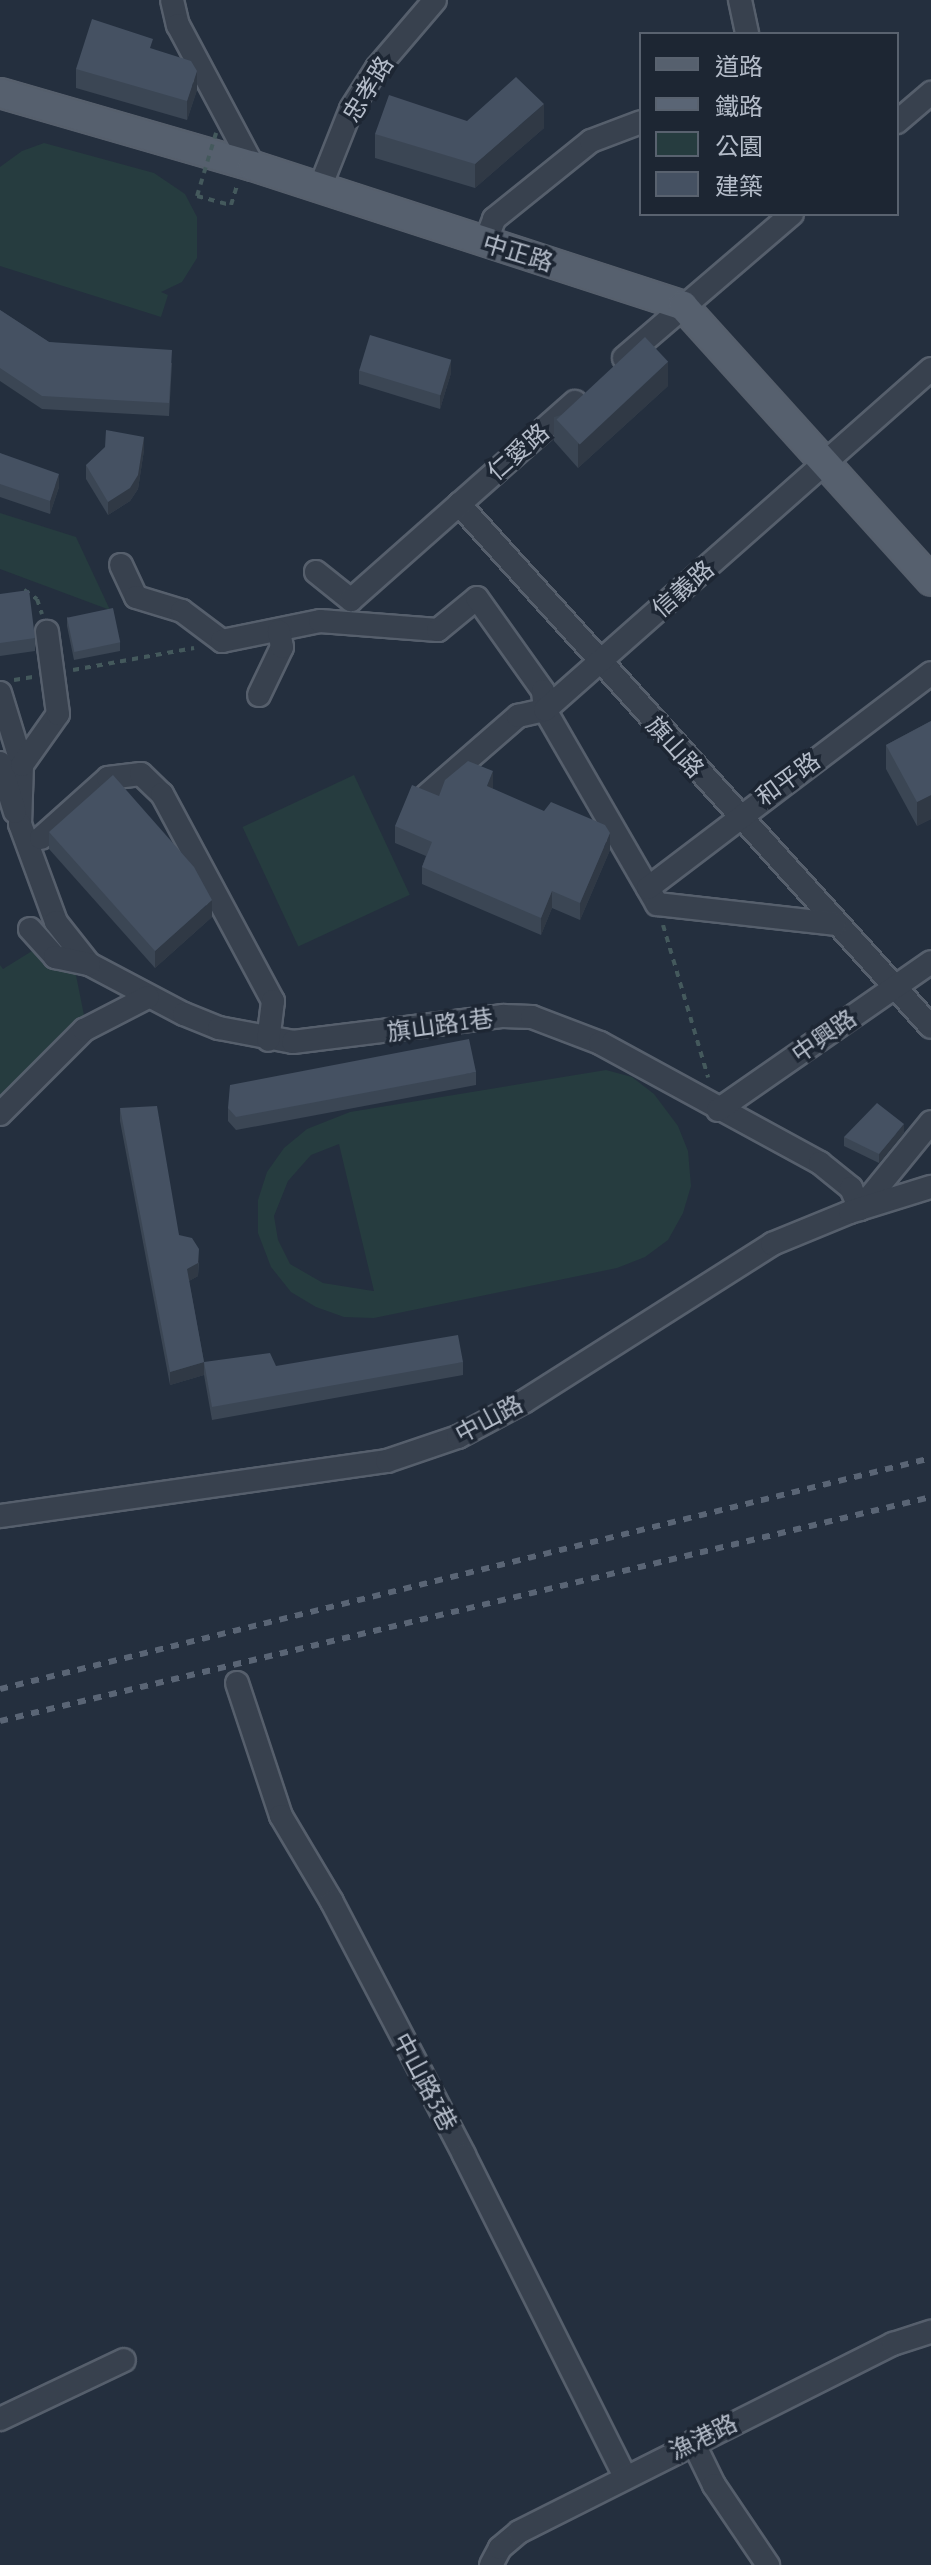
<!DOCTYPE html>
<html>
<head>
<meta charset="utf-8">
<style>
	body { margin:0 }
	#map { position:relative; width:931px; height:2565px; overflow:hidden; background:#242f3e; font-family:"PT Sans Narrow","Noto Sans TC",sans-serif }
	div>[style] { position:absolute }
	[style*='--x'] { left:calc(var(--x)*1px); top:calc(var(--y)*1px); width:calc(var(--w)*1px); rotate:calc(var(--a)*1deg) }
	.green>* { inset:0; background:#263c3f; transform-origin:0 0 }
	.path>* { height:4px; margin-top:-2px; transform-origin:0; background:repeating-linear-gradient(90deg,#44595c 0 6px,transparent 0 12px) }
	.roads { filter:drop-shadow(2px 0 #565f6c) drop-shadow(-2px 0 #565f6c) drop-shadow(0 2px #565f6c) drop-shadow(0 -2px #565f6c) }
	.minor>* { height:22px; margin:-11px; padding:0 11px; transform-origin:11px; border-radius:11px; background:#38414e }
	.major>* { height:28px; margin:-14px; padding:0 14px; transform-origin:14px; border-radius:14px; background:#56606e }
	.rail>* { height:6px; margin-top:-3px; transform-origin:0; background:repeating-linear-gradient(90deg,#5a6575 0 8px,transparent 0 16px) }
	.path-bridge>* { height:4px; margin-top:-2px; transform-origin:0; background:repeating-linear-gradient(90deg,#44595c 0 6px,transparent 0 12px) }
	.wall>* { inset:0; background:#3b4654 }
	.shaded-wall>* { inset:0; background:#303945 }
	.building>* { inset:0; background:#455162; transform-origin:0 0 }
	span { translate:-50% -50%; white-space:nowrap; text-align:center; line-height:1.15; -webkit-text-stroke:7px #1d2633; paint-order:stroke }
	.street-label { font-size:24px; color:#b4bcc9 }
	.legend { position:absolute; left:639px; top:32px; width:260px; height:184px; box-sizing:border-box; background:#1d2633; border:2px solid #59626f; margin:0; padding:10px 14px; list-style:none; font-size:24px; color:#b4bcc9 }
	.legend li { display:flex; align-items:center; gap:16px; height:40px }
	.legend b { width:40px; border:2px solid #59626f }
</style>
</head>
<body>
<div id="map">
	<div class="green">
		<i style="clip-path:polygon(44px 143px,154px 173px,185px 194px,197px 217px,197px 258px,182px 282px,161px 292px,168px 295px,161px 317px,0 266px,0 167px,22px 151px)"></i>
		<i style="clip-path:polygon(0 513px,76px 537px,110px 610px,0 569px)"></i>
		<i style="left:354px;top:775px;width:132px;height:123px;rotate:65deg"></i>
		<i style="clip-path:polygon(32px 951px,76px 975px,84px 1015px,0 1106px,0 965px,3px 969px)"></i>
		<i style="clip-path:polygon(evenodd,606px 1070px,632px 1077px,654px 1094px,678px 1126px,688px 1151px,691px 1186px,683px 1213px,668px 1240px,645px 1257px,617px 1268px,374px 1318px,344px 1317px,316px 1307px,291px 1292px,271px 1267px,258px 1233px,258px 1200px,267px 1172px,284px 1148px,307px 1129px,350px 1112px,606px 1070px,339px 1144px,374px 1291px,373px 1291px,323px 1283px,290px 1264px,278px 1240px,274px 1216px,288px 1181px,311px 1155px,339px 1144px)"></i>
	</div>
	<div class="path">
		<i style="--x:197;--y:196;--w:35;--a:15"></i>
		<i style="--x:231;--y:205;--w:21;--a:-73"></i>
		<i style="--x:24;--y:590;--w:16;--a:35"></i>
		<i style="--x:37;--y:599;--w:16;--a:72"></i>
		<i style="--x:73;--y:670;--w:123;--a:-10.3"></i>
		<i style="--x:14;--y:680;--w:19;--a:-9"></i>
		<i style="--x:663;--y:925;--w:159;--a:73.5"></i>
	</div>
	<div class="roads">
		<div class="minor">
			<i style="--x:172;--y:0;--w:26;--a:77"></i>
			<i style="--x:178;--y:25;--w:160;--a:62"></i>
			<i style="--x:740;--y:0;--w:35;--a:78"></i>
			<i style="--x:897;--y:122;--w:45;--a:-40.5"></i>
			<i style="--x:319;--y:190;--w:87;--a:-68.4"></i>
			<i style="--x:351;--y:109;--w:49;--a:-57.6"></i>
			<i style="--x:377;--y:68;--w:89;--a:-49.5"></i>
			<i style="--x:485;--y:243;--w:26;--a:-69"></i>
			<i style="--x:494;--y:219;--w:124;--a:-38.8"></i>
			<i style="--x:591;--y:141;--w:53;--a:-20.8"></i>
			<i style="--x:624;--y:358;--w:221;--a:-40.6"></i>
			<i style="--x:459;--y:504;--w:704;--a:47.93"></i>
			<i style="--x:121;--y:565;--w:35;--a:65"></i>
			<i style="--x:136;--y:597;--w:48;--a:16.9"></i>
			<i style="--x:182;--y:611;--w:50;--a:36.9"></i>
			<i style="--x:222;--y:641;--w:100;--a:-11.5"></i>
			<i style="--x:320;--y:621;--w:118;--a:4.4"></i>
			<i style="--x:438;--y:630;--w:50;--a:-39.4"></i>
			<i style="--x:477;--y:598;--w:114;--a:54.6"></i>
			<i style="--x:543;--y:691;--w:19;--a:84"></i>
			<i style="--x:545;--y:710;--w:224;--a:60"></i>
			<i style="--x:657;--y:904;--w:179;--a:6.4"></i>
			<i style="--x:316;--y:572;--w:45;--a:38.7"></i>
			<i style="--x:351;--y:600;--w:299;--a:-41.5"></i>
			<i style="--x:0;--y:693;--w:75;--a:73"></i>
			<i style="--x:22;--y:765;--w:59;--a:91.9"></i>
			<i style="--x:20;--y:824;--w:104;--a:69.8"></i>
			<i style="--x:56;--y:922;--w:53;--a:51.8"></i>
			<i style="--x:89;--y:964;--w:107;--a:27.8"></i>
			<i style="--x:184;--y:1014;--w:38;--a:22"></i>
			<i style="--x:219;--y:1028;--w:75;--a:10.7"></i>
			<i style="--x:293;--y:1042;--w:212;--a:-7.1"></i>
			<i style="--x:503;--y:1016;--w:29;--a:2"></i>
			<i style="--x:532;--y:1017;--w:73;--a:20.9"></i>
			<i style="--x:600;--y:1043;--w:251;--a:28.6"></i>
			<i style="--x:820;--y:1163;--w:40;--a:39"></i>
			<i style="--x:851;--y:1188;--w:23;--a:67"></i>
			<i style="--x:860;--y:1209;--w:112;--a:-50.8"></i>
			<i style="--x:259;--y:695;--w:53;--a:-64.4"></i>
			<i style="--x:282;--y:647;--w:16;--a:-101"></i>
			<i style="--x:0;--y:763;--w:51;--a:73"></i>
			<i style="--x:22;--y:765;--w:62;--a:-54.8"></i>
			<i style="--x:58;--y:714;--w:83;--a:-97.6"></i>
			<i style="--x:427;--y:795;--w:121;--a:-41"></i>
			<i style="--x:518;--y:716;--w:28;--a:-13"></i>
			<i style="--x:545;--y:710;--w:515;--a:-41.46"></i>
			<i style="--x:41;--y:838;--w:90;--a:-41.8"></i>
			<i style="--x:108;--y:778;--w:33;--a:-7"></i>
			<i style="--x:141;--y:774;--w:29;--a:44"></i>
			<i style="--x:162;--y:794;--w:235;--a:61.8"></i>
			<i style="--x:273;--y:1001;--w:39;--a:97"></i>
			<i style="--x:648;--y:888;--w:355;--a:-37.2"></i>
			<i style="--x:30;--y:929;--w:38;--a:48"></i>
			<i style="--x:55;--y:957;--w:35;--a:12"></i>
			<i style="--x:718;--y:1110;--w:259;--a:-34.8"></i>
			<i style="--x:0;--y:1114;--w:119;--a:-45"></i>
			<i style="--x:84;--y:1030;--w:72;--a:-27.3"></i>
			<i style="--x:0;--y:1516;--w:391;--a:-8.1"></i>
			<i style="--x:387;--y:1461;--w:75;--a:-18.7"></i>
			<i style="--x:458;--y:1437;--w:76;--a:-28.2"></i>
			<i style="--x:525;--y:1401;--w:293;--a:-32.4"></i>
			<i style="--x:772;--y:1244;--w:84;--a:-22.3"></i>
			<i style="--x:850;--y:1212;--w:85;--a:-17.2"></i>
			<i style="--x:237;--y:1683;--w:140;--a:71.7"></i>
			<i style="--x:281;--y:1816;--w:100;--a:59.3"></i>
			<i style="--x:332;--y:1902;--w:285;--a:62.4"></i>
			<i style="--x:464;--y:2155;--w:360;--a:63.4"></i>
			<i style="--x:0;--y:2419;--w:137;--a:-25.4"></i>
			<i style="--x:693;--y:2442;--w:48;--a:64"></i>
			<i style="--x:714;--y:2485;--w:97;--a:56"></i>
			<i style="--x:491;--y:2565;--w:19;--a:-62"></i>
			<i style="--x:500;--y:2548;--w:25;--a:-40"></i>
			<i style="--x:519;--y:2532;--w:419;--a:-26.7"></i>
			<i style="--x:893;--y:2344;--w:40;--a:-18"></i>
		</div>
		<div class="major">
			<i style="--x:0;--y:93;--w:263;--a:16.1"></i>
			<i style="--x:253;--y:166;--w:452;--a:18"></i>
			<i style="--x:683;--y:306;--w:370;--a:47.9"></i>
		</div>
	</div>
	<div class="rail">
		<i style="--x:0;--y:1689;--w:959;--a:-13.93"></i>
		<i style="--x:0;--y:1721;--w:958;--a:-13.53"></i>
	</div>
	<div class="path-bridge">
		<i style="--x:197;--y:196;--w:66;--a:-73.2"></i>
	</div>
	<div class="wall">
		<i style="clip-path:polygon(153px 49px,197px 90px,187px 120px,76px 88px,76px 69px)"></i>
		<i style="clip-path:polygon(467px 121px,544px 128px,475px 188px,375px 158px,375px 134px)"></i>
		<i style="clip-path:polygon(0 310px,49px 342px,172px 363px,169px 416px,42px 409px,0 381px)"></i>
		<i style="clip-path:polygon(359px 370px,451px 373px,440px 409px,359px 384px)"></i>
		<i style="clip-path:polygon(668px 386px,578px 468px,554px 441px,554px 417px)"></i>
		<i style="clip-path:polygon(144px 450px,138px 489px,130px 501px,108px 515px,86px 479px,86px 465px)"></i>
		<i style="clip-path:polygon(0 453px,59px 487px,50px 514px,0 497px)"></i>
		<i style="clip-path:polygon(0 594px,35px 638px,35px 651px,0 656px)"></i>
		<i style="clip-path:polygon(67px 617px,120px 642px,120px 651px,74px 660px,67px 626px)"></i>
		<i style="clip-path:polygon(931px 721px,931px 819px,917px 826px,886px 769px,886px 745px)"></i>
		<i style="clip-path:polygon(493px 789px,610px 850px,580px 920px,552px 908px,541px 935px,422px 884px,422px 867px,426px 856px,395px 843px,395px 826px,439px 796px)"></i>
		<i style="clip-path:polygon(49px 832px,212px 917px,155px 968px,49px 849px)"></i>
		<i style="clip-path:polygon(476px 1072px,476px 1085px,236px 1130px,228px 1121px,228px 1108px)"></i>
		<i style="clip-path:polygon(120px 1108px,179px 1235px,199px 1263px,198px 1276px,189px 1281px,204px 1362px,276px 1366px,463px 1362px,463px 1375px,212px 1420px,204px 1375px,170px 1385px,120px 1121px)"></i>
		<i style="clip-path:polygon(904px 1133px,879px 1163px,844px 1146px,844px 1137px)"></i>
	</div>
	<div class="shaded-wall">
		<i style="clip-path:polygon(197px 71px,197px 90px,187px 120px,187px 101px)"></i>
		<i style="clip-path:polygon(544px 104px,544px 128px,475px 188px,475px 164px)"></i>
		<i style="clip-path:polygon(451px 360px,451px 373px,440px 409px,440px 395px)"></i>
		<i style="clip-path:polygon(668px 362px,668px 386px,578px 468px,578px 444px)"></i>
		<i style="clip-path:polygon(144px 437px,144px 450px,138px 489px,130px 501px,108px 515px,108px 502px)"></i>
		<i style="clip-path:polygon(59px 474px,59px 487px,50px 514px,50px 501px)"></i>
		<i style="clip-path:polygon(493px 771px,493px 788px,487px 803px,487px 786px)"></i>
		<i style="clip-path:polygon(931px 795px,931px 819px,917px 826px,917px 802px)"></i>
		<i style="clip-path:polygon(610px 833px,610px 850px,580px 920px,580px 903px)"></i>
		<i style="clip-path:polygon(552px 891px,552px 908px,541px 935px,541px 918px)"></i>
		<i style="clip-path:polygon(212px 900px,212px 917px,155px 968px,155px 951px)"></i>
		<i style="clip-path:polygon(904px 1124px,904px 1133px,879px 1163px,879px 1154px)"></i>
		<i style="clip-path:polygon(199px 1249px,198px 1276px,187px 1282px,187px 1269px)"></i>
		<i style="clip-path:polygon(204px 1362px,204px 1375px,170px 1385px,170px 1372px)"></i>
	</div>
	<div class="building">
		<i style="clip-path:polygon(92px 19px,153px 39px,150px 48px,191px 61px,197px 71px,187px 101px,76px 69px)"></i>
		<i style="clip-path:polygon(516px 77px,544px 104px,475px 164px,375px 134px,389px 95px,467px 121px)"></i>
		<i style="clip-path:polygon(0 310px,49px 342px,172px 350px,169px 403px,42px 396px,0 368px)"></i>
		<i style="left:370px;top:335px;width:85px;height:37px;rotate:17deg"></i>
		<i style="left:645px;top:337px;width:34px;height:121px;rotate:47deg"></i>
		<i style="clip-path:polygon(106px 430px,144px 437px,138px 475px,130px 488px,108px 502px,86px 465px,105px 447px)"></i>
		<i style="clip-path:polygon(0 453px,59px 474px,50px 501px,0 484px)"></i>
		<i style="clip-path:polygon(29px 590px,35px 638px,0 643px,0 594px)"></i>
		<i style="left:113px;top:608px;width:35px;height:47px;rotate:78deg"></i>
		<i style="clip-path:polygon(931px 721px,931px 795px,917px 802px,886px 745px)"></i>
		<i style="clip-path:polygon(468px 761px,493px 771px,487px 786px,544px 811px,551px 802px,605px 825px,610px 833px,580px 903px,552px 891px,541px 918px,422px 867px,432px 842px,395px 826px,412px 785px,439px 796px,445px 780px)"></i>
		<i style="clip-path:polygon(113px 775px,194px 867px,212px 900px,155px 951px,49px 832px)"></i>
		<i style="clip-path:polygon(469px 1039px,476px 1072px,236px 1117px,228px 1108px,230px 1085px)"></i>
		<i style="clip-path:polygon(877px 1103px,904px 1124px,879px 1154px,844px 1137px)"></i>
		<i style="clip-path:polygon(157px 1106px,179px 1235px,192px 1238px,199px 1249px,198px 1263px,187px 1269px,204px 1362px,170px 1372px,120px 1108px)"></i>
		<i style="clip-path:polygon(458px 1335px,463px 1362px,212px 1407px,204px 1362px,270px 1353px,276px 1366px)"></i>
	</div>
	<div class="street-label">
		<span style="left:368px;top:89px;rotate:-58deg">忠孝路</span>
		<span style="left:518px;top:253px;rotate:17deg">中正路</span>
		<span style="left:518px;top:452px;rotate:-41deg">仁愛路</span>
		<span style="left:683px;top:589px;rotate:-41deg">信義路</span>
		<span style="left:675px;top:747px;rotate:48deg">旗山路</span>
		<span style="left:788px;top:779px;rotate:-36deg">和平路</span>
		<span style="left:440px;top:1025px;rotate:-8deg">旗山路1巷</span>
		<span style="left:824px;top:1036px;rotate:-35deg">中興路</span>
		<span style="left:489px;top:1419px;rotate:-28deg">中山路</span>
		<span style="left:425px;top:2082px;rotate:62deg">中山路3巷</span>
		<span style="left:703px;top:2437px;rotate:-26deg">漁港路</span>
	</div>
	<ul class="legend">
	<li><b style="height:10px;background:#56606e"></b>道路</li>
	<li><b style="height:10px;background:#5a6575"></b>鐵路</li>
	<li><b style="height:22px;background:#263c3f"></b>公園</li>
	<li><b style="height:22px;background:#455162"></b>建築</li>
	</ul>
</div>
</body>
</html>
